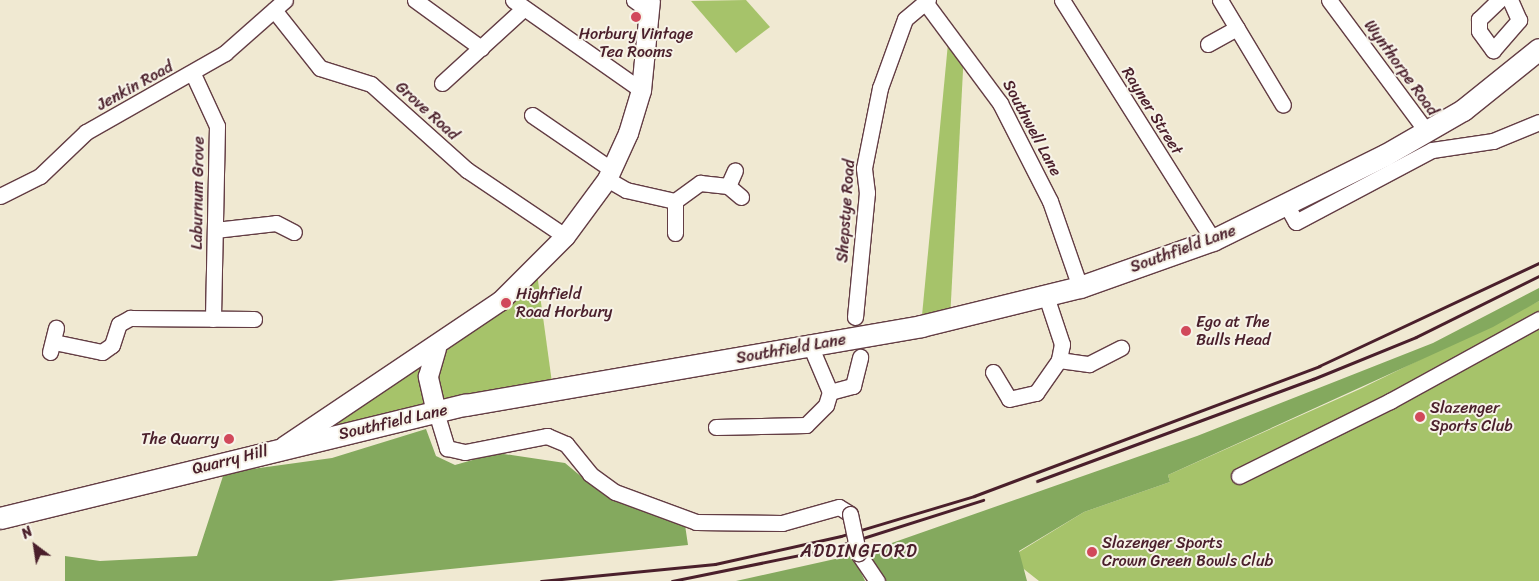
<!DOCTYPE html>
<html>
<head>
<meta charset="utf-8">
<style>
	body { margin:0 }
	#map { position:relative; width:1539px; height:581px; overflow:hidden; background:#f0e9d2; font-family:Sriracha,sans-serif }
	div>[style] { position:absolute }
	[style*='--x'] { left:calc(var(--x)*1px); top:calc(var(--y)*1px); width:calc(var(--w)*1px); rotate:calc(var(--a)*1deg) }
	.green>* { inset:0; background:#a6c36a }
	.forest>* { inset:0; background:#84a95e }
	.roads { filter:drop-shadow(1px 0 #633d44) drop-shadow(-1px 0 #633d44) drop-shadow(0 1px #633d44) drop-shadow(0 -1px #633d44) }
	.minor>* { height:15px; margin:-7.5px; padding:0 7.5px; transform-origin:7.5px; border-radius:7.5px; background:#fff }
	.major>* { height:19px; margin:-9.5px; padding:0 9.5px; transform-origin:9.5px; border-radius:9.5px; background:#fff }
	.highway>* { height:21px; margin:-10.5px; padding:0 10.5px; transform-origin:10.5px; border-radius:10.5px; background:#fff }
	.rail>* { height:3px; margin:-1.5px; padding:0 1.5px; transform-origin:1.5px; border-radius:1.5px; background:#4a1f2b }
	.bridges { filter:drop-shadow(1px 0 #633d44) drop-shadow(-1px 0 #633d44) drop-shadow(0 1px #633d44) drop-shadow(0 -1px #633d44) }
	.minor-bridge>* { height:15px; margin:-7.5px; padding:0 7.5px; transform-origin:7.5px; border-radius:7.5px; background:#fff }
	.dots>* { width:14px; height:14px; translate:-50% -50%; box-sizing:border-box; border:2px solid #f7f3e8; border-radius:50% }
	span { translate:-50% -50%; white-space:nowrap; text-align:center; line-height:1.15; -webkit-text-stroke:4px #f7f3e8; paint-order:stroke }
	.poi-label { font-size:16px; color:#4a1f2b }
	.left { translate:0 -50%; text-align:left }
	.right { translate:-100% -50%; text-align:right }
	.street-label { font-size:16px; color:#4a1f2b }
	.neighbourhood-label { font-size:18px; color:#4a1f2b; letter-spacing:1px }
	.north { position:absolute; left:10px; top:521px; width:50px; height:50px; -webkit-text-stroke:4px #f7f3e8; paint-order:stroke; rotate:329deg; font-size:14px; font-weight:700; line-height:20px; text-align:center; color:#4a1f2b }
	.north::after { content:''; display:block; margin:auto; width:18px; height:22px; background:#4a1f2b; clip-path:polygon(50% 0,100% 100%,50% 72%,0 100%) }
</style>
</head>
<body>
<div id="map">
	<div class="green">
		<i style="clip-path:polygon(746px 0,770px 27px,736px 53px,691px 1px)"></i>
		<i style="clip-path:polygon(949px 33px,964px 51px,950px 320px,921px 326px)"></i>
		<i style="clip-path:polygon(536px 266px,553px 390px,284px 446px)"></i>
		<i style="clip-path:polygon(1539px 301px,1539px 581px,1039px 581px,1020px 566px,1019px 552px,1084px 512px,1170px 482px,1168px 475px,1360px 389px)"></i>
	</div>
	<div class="forest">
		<i style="clip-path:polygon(1539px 288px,1539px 301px,1493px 327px,1168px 475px,1170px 482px,1084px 512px,1019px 551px,1027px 581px,883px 581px,869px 551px,1197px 436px,1433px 343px)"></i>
		<i style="clip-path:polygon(426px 429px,436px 456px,455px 465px,497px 453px,565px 463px,589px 483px,685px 525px,688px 545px,331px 581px,65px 581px,65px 556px,100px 561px,197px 556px,224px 473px,332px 458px)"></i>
		<i style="clip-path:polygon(853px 555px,865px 581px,736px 581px)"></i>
	</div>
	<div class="roads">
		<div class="minor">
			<i style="--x:415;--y:0;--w:82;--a:36"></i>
			<i style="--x:513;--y:0;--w:156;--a:35.1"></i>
			<i style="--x:634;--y:0;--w:19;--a:36"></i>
			<i style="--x:1062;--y:0;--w:284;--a:57.8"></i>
			<i style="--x:1220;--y:0;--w:122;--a:59"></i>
			<i style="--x:1329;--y:0;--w:164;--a:53.4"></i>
			<i style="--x:1499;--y:0;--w:28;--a:136"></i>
			<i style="--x:1479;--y:19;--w:12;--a:90"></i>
			<i style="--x:1479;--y:31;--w:24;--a:54"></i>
			<i style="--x:1493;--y:50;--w:40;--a:-49"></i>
			<i style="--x:1519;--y:20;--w:22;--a:-114"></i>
			<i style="--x:925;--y:2;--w:126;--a:53.4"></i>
			<i style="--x:1000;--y:103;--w:110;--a:63"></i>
			<i style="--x:1050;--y:201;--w:91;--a:70.8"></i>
			<i style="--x:274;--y:10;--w:74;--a:51.6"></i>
			<i style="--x:320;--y:68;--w:53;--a:17.4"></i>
			<i style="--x:371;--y:84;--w:129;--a:41.9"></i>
			<i style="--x:467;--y:170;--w:118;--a:34"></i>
			<i style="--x:1208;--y:44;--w:33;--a:-29"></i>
			<i style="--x:193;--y:74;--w:57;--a:65.2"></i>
			<i style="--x:217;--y:126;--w:193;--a:91.2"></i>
			<i style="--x:442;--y:83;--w:111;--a:-42.4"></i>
			<i style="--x:532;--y:115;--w:97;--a:34.5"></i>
			<i style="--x:607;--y:179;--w:22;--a:30"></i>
			<i style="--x:626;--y:190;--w:50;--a:12.7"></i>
			<i style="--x:675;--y:201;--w:31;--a:-36"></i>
			<i style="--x:700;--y:183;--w:28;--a:6"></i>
			<i style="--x:728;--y:186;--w:17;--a:40"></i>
			<i style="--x:728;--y:186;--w:17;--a:-66"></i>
			<i style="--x:0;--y:196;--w:45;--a:-26.6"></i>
			<i style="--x:40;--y:176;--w:64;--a:-43.7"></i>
			<i style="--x:86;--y:132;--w:160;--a:-29.6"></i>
			<i style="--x:225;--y:53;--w:80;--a:-41.5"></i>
			<i style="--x:675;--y:201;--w:32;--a:90"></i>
			<i style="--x:1287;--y:206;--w:18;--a:61"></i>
			<i style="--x:1296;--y:222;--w:154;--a:-27.9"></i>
			<i style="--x:1432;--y:150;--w:62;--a:-8.4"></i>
			<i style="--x:1493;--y:141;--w:50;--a:-22.4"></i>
			<i style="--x:215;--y:230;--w:61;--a:-6.5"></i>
			<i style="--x:276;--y:223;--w:20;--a:27"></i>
			<i style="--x:1046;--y:296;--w:51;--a:71.6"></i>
			<i style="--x:1062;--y:344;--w:16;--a:101"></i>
			<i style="--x:855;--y:317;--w:125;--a:-84.5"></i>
			<i style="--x:867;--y:193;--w:25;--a:-97"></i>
			<i style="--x:864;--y:168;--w:82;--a:-78.7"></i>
			<i style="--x:880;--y:88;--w:73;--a:-70.1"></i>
			<i style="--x:905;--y:19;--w:30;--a:-40"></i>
			<i style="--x:54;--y:342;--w:49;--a:11.8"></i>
			<i style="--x:102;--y:352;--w:12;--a:-35"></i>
			<i style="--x:112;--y:345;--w:22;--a:-72"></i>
			<i style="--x:119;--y:324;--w:13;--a:-29"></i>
			<i style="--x:130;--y:318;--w:124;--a:0.5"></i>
			<i style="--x:50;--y:352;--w:25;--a:-76"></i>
			<i style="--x:993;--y:372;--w:31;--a:59"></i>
			<i style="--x:1009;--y:399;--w:28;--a:-13"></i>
			<i style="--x:1036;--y:393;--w:40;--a:-55.1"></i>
			<i style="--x:1059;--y:360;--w:30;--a:8"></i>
			<i style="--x:1089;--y:364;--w:36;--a:-27"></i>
			<i style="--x:830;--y:392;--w:24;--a:-15"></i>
			<i style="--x:853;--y:386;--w:30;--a:-76"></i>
			<i style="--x:436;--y:412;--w:38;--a:73"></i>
			<i style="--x:447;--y:448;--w:18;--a:13"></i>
			<i style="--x:465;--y:452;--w:84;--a:-11"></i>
			<i style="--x:547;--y:436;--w:21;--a:23"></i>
			<i style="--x:566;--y:444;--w:38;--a:51"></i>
			<i style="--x:590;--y:474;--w:31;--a:36"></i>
			<i style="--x:615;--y:492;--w:86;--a:20.3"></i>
			<i style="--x:696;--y:522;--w:86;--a:0.7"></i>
			<i style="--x:782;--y:523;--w:59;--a:-15.7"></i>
			<i style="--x:839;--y:507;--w:13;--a:32"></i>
			<i style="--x:716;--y:427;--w:90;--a:-1.3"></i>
			<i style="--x:806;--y:425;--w:28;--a:-45"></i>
			<i style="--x:826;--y:405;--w:14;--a:-73"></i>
			<i style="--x:830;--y:392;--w:51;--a:-113.1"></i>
			<i style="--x:1239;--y:476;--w:169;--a:-26.4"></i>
			<i style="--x:1390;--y:401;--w:170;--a:-28.8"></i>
			<i style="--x:858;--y:553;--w:34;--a:56"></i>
		</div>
		<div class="major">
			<i style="--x:436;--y:412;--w:37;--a:-103"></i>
			<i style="--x:428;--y:376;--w:29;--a:-74"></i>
			<i style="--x:284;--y:446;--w:260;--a:-33.9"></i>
			<i style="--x:500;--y:301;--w:92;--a:-45"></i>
			<i style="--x:565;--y:236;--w:71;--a:-53.6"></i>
			<i style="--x:607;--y:179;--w:51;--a:-65.5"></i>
			<i style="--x:628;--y:133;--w:45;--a:-73.2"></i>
			<i style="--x:641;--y:90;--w:90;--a:-84.3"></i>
		</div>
		<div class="highway">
			<i style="--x:0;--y:518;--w:479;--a:-13.7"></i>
			<i style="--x:465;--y:405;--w:463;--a:-9.8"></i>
			<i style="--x:921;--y:326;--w:164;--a:-13.8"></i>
			<i style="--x:1080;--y:287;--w:141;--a:-19.5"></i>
			<i style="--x:1213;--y:240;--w:192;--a:-26.3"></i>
			<i style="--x:1385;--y:155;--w:90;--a:-30"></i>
			<i style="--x:1463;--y:110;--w:97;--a:-38.8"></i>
		</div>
	</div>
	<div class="rail">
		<i style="--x:1037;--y:481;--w:294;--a:-20.3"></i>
		<i style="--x:1313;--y:379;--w:111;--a:-22.2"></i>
		<i style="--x:1416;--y:337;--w:137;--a:-26.4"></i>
		<i style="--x:541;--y:581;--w:175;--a:-5.6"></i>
		<i style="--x:715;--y:564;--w:129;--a:-12.5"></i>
		<i style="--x:841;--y:536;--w:139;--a:-16.7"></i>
		<i style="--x:974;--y:496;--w:369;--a:-20.6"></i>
		<i style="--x:1319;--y:366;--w:243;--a:-25.1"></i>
		<i style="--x:672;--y:581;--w:156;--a:-11.5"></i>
		<i style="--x:825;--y:550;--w:166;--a:-17.6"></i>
	</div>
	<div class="bridges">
		<div class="minor-bridge">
			<i style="--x:850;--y:514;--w:40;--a:78"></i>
		</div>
	</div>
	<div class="dots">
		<i style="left:636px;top:17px;background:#d1495b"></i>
		<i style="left:506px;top:303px;background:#d1495b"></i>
		<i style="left:1186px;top:331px;background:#d1495b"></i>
		<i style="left:1420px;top:417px;background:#d1495b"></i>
		<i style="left:229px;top:439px;background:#d1495b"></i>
		<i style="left:1092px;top:552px;background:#d1495b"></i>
	</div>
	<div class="poi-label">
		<span style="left:636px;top:43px">Horbury Vintage<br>Tea Rooms</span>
		<span class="left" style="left:516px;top:303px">Highfield<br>Road Horbury</span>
		<span class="left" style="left:1196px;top:331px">Ego at The<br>Bulls Head</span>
		<span class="left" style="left:1430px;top:417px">Slazenger<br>Sports Club</span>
		<span class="right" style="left:219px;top:439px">The Quarry</span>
		<span class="left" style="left:1102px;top:552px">Slazenger Sports<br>Crown Green Bowls Club</span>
	</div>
	<div class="street-label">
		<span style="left:1401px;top:68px;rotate:54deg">Wynthorpe Road</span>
		<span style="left:135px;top:86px;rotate:-29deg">Jenkin Road</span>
		<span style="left:427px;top:111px;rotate:42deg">Grove Road</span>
		<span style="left:1152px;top:111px;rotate:58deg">Rayner Street</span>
		<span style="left:1032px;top:128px;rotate:62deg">Southwell Lane</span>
		<span style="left:198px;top:193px;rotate:-89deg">Laburnum Grove</span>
		<span style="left:846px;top:211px;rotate:-86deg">Shepstye Road</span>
		<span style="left:1183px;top:249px;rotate:-20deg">Southfield Lane</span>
		<span style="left:791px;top:349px;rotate:-10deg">Southfield Lane</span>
		<span style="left:393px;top:422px;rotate:-13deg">Southfield Lane</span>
		<span style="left:230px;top:460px;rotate:-14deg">Quarry Hill</span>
	</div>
	<div class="neighbourhood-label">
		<span style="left:859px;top:551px">ADDINGFORD</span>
	</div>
	<div class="north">N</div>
</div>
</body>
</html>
